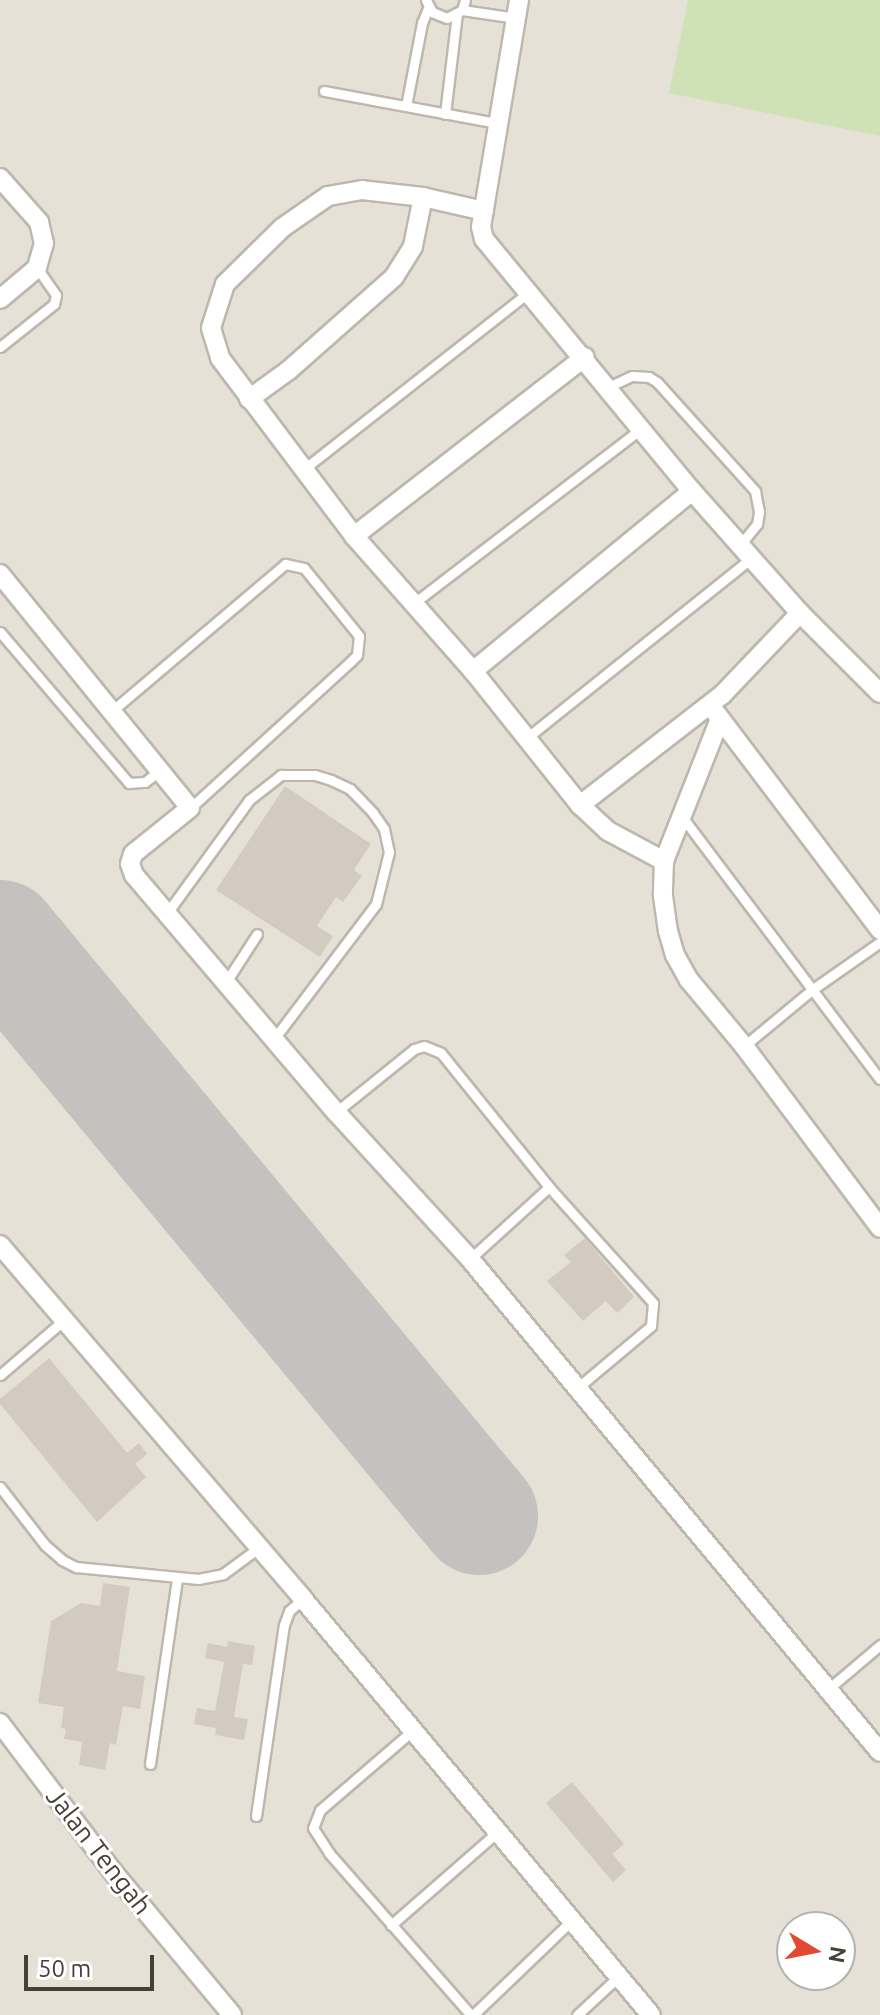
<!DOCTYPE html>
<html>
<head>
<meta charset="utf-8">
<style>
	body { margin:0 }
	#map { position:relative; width:880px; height:2015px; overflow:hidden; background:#f2efe8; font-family:Ubuntu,sans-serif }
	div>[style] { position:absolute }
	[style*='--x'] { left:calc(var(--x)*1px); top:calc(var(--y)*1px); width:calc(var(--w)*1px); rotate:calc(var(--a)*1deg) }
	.residential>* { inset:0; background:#e5e1d7 }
	.green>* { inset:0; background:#cee2b6 }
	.runway>* { height:118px; margin:-59px; padding:0 59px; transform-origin:59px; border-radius:59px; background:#c4c2bf }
	.building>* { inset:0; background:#d3cbbf }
	.roads { filter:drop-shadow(2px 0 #bdb7ac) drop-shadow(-2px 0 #bdb7ac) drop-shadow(0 2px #bdb7ac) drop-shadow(0 -2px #bdb7ac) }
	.lane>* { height:9px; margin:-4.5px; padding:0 4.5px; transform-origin:4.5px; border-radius:4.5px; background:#fff }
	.street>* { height:18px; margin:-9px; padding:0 9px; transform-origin:9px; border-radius:9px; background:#fff }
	span { translate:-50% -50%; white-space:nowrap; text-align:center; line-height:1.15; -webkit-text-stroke:6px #fff; paint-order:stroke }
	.street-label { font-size:26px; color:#454038 }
	.north { position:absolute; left:776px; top:1911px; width:80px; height:80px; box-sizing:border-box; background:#fff; border:2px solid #b5b3af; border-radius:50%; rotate:100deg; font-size:22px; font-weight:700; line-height:32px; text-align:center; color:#454038 }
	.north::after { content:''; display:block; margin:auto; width:28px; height:36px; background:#e14a30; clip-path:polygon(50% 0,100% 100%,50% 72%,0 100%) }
	.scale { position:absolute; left:24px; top:1955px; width:130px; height:36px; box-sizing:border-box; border:4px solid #454038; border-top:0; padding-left:10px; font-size:24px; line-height:28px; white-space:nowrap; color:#454038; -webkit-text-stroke:6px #fff; paint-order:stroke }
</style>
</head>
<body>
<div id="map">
	<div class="residential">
		<i style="clip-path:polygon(evenodd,0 0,880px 0,880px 2015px,0 2015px,0 0,792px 1927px,840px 1927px,840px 1975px,792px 1975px,792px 1927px)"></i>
	</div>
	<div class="green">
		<i style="clip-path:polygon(688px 0,880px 0,880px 136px,669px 93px)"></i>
	</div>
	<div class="runway">
		<i style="--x:0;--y:939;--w:750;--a:50.3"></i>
	</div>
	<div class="building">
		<i style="clip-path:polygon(285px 786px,371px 844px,354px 870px,362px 876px,343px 902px,336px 897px,317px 926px,333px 936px,320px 957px,216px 890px)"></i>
		<i style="clip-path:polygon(585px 1238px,634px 1297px,617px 1313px,606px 1301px,583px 1321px,547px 1281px,571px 1262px,564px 1255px)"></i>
		<i style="clip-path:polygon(49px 1358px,127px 1453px,139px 1443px,147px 1454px,135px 1464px,146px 1477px,97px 1522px,0 1404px,0 1399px)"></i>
		<i style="clip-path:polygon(103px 1583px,130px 1587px,117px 1671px,145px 1676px,140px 1709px,123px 1706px,116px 1745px,110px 1743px,105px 1770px,79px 1765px,82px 1742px,64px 1739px,66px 1729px,61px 1728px,64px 1707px,38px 1703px,51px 1621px,81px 1603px,100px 1606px)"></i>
		<i style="clip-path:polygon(228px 1641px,255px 1646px,252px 1665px,243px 1664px,234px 1717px,248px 1719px,244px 1740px,215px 1735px,216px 1728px,194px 1724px,197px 1708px,215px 1711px,224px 1662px,205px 1658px,208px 1643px,227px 1647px)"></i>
		<i style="clip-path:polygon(572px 1782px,624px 1844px,612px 1854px,626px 1870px,613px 1882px,546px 1803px)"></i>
	</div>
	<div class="roads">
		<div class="lane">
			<i style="--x:426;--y:0;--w:13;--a:63"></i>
			<i style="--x:432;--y:12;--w:16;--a:22"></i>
			<i style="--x:447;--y:18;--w:17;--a:-28"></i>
			<i style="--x:462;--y:10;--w:10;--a:-73"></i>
			<i style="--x:462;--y:10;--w:55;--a:8.4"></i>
			<i style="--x:324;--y:91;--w:176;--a:10.5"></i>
			<i style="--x:406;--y:106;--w:85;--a:-79.1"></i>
			<i style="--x:422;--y:23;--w:16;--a:-68"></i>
			<i style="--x:445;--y:114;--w:101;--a:-83.2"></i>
			<i style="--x:0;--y:347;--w:69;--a:-38.5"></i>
			<i style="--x:54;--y:304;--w:9;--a:-77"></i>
			<i style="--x:56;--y:295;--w:33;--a:-125"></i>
			<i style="--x:608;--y:387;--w:26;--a:-25"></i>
			<i style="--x:632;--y:376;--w:17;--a:3"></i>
			<i style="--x:649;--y:377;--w:9;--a:32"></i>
			<i style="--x:657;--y:382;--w:147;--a:48"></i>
			<i style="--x:755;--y:491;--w:21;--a:79"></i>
			<i style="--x:759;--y:512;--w:12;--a:99"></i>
			<i style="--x:757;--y:524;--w:26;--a:129"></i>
			<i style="--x:304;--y:469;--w:285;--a:-38.2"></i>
			<i style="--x:414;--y:603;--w:286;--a:-37.5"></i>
			<i style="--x:0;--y:632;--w:199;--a:49.5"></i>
			<i style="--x:129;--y:783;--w:16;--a:-4"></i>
			<i style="--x:145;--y:782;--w:19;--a:-39"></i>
			<i style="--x:113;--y:710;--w:226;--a:-40.3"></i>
			<i style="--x:285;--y:564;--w:19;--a:12"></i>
			<i style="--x:304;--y:568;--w:87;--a:51"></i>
			<i style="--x:359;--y:636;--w:19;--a:96"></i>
			<i style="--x:357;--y:655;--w:10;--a:135"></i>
			<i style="--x:350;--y:662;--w:217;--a:137.6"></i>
			<i style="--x:528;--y:737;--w:288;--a:-38.7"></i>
			<i style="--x:683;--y:818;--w:327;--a:53"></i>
			<i style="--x:167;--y:913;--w:140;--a:-54"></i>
			<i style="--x:249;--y:800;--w:41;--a:-38"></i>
			<i style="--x:281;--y:775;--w:34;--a:0"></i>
			<i style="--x:315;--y:775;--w:17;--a:17"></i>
			<i style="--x:331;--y:780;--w:21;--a:25"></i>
			<i style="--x:350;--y:789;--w:33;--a:46"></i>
			<i style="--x:373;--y:813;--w:19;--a:55"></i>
			<i style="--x:384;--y:829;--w:24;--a:78"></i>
			<i style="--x:389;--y:852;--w:54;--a:104"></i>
			<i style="--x:376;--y:904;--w:169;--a:127.1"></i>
			<i style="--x:226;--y:982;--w:57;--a:-57.1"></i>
			<i style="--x:744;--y:1046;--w:89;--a:-39.6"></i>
			<i style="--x:813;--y:989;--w:82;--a:-35"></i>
			<i style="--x:336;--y:1112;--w:100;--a:-38.9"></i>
			<i style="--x:414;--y:1049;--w:10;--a:-17"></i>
			<i style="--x:424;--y:1046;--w:18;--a:22"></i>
			<i style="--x:441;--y:1053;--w:172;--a:51.1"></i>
			<i style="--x:549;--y:1187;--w:107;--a:137.7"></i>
			<i style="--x:549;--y:1187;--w:156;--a:48.1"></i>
			<i style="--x:653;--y:1303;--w:23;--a:95"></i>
			<i style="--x:651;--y:1326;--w:98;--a:140"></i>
			<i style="--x:0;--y:1375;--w:84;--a:-40.7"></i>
			<i style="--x:0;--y:1487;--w:73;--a:52.2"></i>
			<i style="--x:45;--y:1545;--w:23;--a:41"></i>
			<i style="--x:62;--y:1560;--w:16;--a:27"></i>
			<i style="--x:76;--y:1567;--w:123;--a:5.6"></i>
			<i style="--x:198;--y:1579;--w:25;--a:-11"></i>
			<i style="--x:223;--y:1574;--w:42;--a:-36.3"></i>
			<i style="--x:827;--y:1690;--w:70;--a:-40.3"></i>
			<i style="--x:412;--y:1731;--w:121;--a:139.3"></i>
			<i style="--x:320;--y:1810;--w:19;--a:111"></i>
			<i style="--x:313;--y:1828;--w:30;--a:57"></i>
			<i style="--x:329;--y:1853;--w:215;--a:48.8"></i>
			<i style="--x:150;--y:1764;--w:188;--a:-81.7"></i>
			<i style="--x:256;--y:1816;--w:193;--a:-81.7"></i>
			<i style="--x:284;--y:1625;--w:15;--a:-70"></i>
			<i style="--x:289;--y:1611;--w:18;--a:-41"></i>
			<i style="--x:391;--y:1925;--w:140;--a:-41.2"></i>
			<i style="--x:473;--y:2015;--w:134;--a:-43.8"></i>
			<i style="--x:577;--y:2015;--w:54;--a:-42.8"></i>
		</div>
		<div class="street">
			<i style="--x:519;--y:0;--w:230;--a:99.5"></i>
			<i style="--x:481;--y:227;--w:12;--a:76"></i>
			<i style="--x:484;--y:239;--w:327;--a:50.5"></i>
			<i style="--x:692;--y:491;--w:163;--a:48.5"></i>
			<i style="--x:800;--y:613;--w:113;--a:45"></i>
			<i style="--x:0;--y:178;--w:59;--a:48.4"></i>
			<i style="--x:39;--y:222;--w:22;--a:77"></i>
			<i style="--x:44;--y:243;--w:26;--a:106"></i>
			<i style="--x:37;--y:268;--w:48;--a:140"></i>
			<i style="--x:484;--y:211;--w:63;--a:-167.1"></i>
			<i style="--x:423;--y:197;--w:61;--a:-173.5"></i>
			<i style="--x:362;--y:190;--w:35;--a:170"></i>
			<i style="--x:328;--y:196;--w:56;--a:145.2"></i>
			<i style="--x:282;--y:228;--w:80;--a:135.5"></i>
			<i style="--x:225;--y:284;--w:46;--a:107.7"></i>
			<i style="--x:211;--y:328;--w:31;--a:73"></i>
			<i style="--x:220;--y:358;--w:223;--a:53"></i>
			<i style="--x:354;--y:536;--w:180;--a:48.6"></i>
			<i style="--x:473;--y:671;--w:171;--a:51.4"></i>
			<i style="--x:580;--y:805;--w:38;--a:43"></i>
			<i style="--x:608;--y:831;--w:64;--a:28.2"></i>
			<i style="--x:664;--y:861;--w:153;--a:-68.5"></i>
			<i style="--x:249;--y:399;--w:49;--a:-35.9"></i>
			<i style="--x:289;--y:370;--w:140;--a:-41.5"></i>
			<i style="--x:394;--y:277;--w:36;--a:-58"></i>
			<i style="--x:413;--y:246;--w:50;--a:-78.5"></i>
			<i style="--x:354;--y:536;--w:292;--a:-37.8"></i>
			<i style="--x:0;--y:574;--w:301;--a:50.9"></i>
			<i style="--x:190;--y:808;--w:73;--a:141.1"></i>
			<i style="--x:133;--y:854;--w:10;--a:107"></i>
			<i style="--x:130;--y:864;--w:12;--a:70"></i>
			<i style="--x:134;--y:875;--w:311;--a:49.6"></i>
			<i style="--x:336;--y:1112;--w:199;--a:47.6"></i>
			<i style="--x:470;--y:1259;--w:641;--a:50.25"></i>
			<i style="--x:473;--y:671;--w:283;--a:-39.4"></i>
			<i style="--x:716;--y:713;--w:272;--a:52.9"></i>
			<i style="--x:580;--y:805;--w:180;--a:-37.8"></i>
			<i style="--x:722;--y:695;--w:113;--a:-46.4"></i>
			<i style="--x:664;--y:861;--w:35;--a:92"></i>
			<i style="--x:663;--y:896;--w:35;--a:82"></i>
			<i style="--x:668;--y:931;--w:25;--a:74"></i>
			<i style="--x:675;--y:955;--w:29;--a:61"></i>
			<i style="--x:689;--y:980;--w:86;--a:50.2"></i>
			<i style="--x:744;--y:1046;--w:227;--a:53.2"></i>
			<i style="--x:0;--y:1245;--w:466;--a:49.4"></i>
			<i style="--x:303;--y:1599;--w:542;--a:50.09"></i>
			<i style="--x:0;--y:1723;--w:187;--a:52.8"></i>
			<i style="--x:113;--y:1872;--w:186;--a:50.2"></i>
		</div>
	</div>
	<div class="street-label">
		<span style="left:99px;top:1851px;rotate:52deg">Jalan Tengah</span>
	</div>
	<div class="north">N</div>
	<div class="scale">50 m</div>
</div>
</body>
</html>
